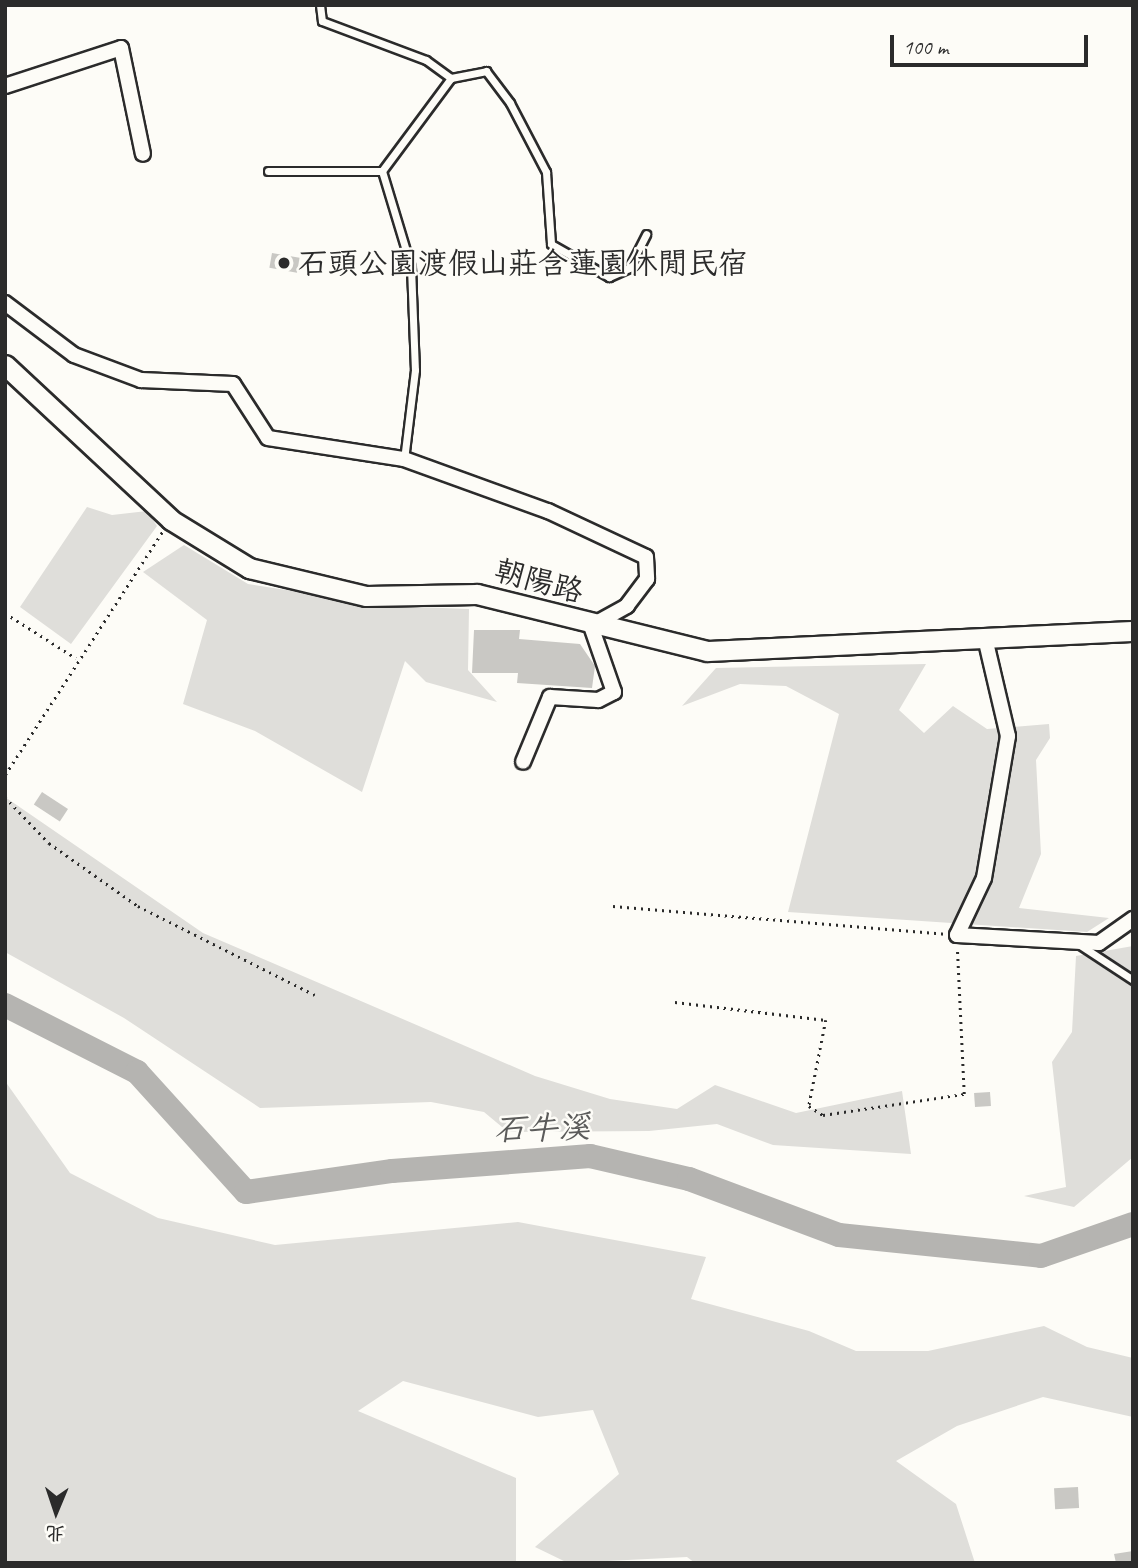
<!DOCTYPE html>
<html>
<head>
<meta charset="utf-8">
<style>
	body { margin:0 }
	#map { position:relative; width:1138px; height:1568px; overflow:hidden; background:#fdfcf7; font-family:Caveat,"LXGW WenKai TC",sans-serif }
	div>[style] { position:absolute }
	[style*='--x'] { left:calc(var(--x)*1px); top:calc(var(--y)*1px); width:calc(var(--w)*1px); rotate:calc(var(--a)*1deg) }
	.green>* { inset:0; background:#dfdeda }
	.river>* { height:24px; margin:-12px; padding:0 12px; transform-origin:12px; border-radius:12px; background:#b5b4b1 }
	.building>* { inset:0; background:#c9c8c4; transform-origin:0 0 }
	.path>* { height:2.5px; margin-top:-1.25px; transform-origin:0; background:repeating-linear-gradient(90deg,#2b2b2b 0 2px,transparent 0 7px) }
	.roads { filter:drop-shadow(2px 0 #2b2b2b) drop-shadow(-2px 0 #2b2b2b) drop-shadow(0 2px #2b2b2b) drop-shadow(0 -2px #2b2b2b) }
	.lane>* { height:7px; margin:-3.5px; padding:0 3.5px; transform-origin:3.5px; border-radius:3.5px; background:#fdfcf7 }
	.street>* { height:14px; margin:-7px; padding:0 7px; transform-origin:7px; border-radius:7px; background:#fdfcf7 }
	.secondary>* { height:19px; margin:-9.5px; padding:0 9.5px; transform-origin:9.5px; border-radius:9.5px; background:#fdfcf7 }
	.dots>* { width:19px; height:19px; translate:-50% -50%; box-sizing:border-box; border:4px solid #fdfcf7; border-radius:50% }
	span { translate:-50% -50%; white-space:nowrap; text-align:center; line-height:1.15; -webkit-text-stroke:5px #fdfcf7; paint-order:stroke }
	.poi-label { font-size:30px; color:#2b2b2b }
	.left { translate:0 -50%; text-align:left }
	.street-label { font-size:30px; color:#2b2b2b }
	.water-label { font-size:32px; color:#5b5b5a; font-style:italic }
	.frame { position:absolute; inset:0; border:7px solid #2b2b2b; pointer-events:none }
	.north { position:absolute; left:21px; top:1477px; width:70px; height:70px; -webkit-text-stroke:5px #fdfcf7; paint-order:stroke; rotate:182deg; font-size:19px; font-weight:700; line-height:28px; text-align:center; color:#2b2b2b }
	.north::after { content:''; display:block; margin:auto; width:24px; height:32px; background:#2b2b2b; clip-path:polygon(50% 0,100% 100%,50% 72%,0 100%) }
	.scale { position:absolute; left:890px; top:35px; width:198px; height:32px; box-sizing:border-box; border:4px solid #2b2b2b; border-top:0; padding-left:9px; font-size:21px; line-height:24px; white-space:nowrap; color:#2b2b2b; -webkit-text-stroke:5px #fdfcf7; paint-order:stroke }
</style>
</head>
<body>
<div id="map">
	<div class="green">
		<i style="clip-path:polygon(87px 507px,112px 515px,147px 511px,157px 526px,71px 644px,20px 607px)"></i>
		<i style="clip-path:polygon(184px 545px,248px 584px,390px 606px,469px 609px,468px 670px,497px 702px,426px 682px,405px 661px,362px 792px,255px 731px,183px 704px,207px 620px,143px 572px)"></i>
		<i style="clip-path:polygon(926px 664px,899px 710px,924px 733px,953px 706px,987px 729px,1049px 724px,1050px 738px,1036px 760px,1041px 854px,1019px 908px,1109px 918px,1087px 932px,788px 912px,839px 714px,786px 686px,740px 684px,682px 706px,716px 668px)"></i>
		<i style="clip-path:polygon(5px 797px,203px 933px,535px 1076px,610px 1099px,677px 1109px,715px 1085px,796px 1113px,902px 1091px,911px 1154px,773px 1145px,717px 1124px,649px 1131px,508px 1132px,484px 1112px,431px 1102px,260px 1108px,124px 1018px,5px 952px)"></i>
		<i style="clip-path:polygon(1133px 946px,1133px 1157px,1074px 1207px,1024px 1196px,1066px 1187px,1052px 1062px,1072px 1032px,1076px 956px)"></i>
		<i style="clip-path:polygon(5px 1081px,70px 1173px,158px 1218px,275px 1245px,518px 1222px,706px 1257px,691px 1299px,809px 1331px,856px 1351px,928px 1351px,1044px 1326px,1087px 1347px,1133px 1358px,1133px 1417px,1043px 1397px,957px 1426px,896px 1461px,956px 1504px,975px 1563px,695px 1563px,687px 1557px,568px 1563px,535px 1547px,619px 1474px,593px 1410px,538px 1417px,403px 1381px,358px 1411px,516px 1478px,516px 1562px,5px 1563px)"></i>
	</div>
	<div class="river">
		<i style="--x:5;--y:1005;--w:148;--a:26.9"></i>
		<i style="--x:137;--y:1072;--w:162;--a:47.8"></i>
		<i style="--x:246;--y:1192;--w:148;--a:-8.2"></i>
		<i style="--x:392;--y:1171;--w:199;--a:-4.3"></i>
		<i style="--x:590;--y:1156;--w:102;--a:13.1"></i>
		<i style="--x:689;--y:1179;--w:160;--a:20.5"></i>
		<i style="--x:839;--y:1235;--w:203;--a:5.9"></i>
		<i style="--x:1041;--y:1256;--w:97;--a:-19.2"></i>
	</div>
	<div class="building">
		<i style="left:272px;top:253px;width:28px;height:15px;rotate:10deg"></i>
		<i style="clip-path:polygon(474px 630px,520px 630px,519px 639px,580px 644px,595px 666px,592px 688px,517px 683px,518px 673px,472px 673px)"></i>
		<i style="left:42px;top:792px;width:31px;height:15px;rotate:33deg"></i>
		<i style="left:990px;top:1092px;width:14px;height:16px;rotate:86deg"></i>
		<i style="left:1078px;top:1487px;width:21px;height:24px;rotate:87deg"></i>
		<i style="clip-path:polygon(1133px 1551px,1133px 1563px,1116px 1563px,1114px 1554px)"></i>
	</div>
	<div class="path">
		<i style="--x:5;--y:613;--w:84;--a:32.4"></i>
		<i style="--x:5;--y:775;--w:291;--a:-57.1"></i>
		<i style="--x:5;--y:797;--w:64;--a:46.3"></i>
		<i style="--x:49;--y:843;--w:109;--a:35.3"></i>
		<i style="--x:138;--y:906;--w:198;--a:26.7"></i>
		<i style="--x:613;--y:906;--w:333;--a:4.8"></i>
		<i style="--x:675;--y:1002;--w:152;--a:6.8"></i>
		<i style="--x:826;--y:1020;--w:88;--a:101.2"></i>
		<i style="--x:809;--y:1106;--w:17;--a:33"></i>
		<i style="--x:823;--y:1115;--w:143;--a:-8.5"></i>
		<i style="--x:964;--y:1094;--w:147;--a:-92.7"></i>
	</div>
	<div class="roads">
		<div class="lane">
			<i style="--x:320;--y:5;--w:16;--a:83"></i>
			<i style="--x:322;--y:21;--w:111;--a:20.6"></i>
			<i style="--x:426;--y:60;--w:31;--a:36"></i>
			<i style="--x:451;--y:78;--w:116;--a:126.6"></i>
			<i style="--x:382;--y:171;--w:100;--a:73.2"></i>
			<i style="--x:411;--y:267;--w:103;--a:87.8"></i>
			<i style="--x:415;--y:370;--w:90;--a:97"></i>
			<i style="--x:451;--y:78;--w:36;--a:-11"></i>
			<i style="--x:486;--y:71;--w:40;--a:53"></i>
			<i style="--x:510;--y:103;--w:78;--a:62.4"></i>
			<i style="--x:546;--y:172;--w:72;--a:86"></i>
			<i style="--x:551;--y:244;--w:67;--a:29.6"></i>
			<i style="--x:609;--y:277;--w:22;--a:-24"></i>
			<i style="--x:629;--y:268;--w:38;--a:-63"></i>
			<i style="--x:268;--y:171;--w:114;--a:0"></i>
			<i style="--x:1080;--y:945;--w:64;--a:33.4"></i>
		</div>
		<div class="street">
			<i style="--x:5;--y:86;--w:122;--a:-18.1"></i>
			<i style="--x:121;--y:48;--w:108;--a:78.3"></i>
			<i style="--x:5;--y:303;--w:86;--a:37"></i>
			<i style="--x:74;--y:355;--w:72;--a:20.5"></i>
			<i style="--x:141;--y:380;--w:92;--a:2.5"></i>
			<i style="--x:233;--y:384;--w:64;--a:57.1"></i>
			<i style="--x:268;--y:438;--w:138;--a:8.8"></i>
			<i style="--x:404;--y:459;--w:153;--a:19.9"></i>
			<i style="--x:548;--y:511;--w:108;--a:25.1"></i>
			<i style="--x:646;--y:557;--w:22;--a:87"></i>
			<i style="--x:647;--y:579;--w:34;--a:127"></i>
			<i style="--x:627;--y:606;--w:41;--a:150.9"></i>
			<i style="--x:591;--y:626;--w:70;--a:70.8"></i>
			<i style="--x:614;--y:692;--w:18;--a:153"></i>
			<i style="--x:598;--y:700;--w:48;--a:-176.4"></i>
			<i style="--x:550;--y:697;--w:70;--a:112.6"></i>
			<i style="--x:985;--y:638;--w:101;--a:76.8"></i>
			<i style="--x:1008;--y:736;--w:144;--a:99.6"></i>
			<i style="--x:984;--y:878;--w:63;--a:115.3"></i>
			<i style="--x:957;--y:935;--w:142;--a:3.2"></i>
			<i style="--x:1099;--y:943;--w:42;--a:-35.2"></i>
		</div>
		<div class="secondary">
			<i style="--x:5;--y:365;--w:227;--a:43"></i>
			<i style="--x:171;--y:520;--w:92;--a:31.6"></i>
			<i style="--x:249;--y:568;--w:120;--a:13.5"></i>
			<i style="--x:366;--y:596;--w:111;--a:-1"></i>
			<i style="--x:477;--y:594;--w:237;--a:13.9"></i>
			<i style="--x:707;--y:651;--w:426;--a:-2.7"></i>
		</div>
	</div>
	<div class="dots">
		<i style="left:284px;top:263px;background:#2b2b2b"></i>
	</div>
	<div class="poi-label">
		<span class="left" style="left:298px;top:263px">石頭公園渡假山莊含蓮園休閒民宿</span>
	</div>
	<div class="street-label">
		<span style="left:539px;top:581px;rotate:15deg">朝陽路</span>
	</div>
	<div class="water-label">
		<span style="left:542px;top:1129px;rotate:-2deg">石牛溪</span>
	</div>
	<div class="frame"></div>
	<div class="north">北</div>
	<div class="scale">100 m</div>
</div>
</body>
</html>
